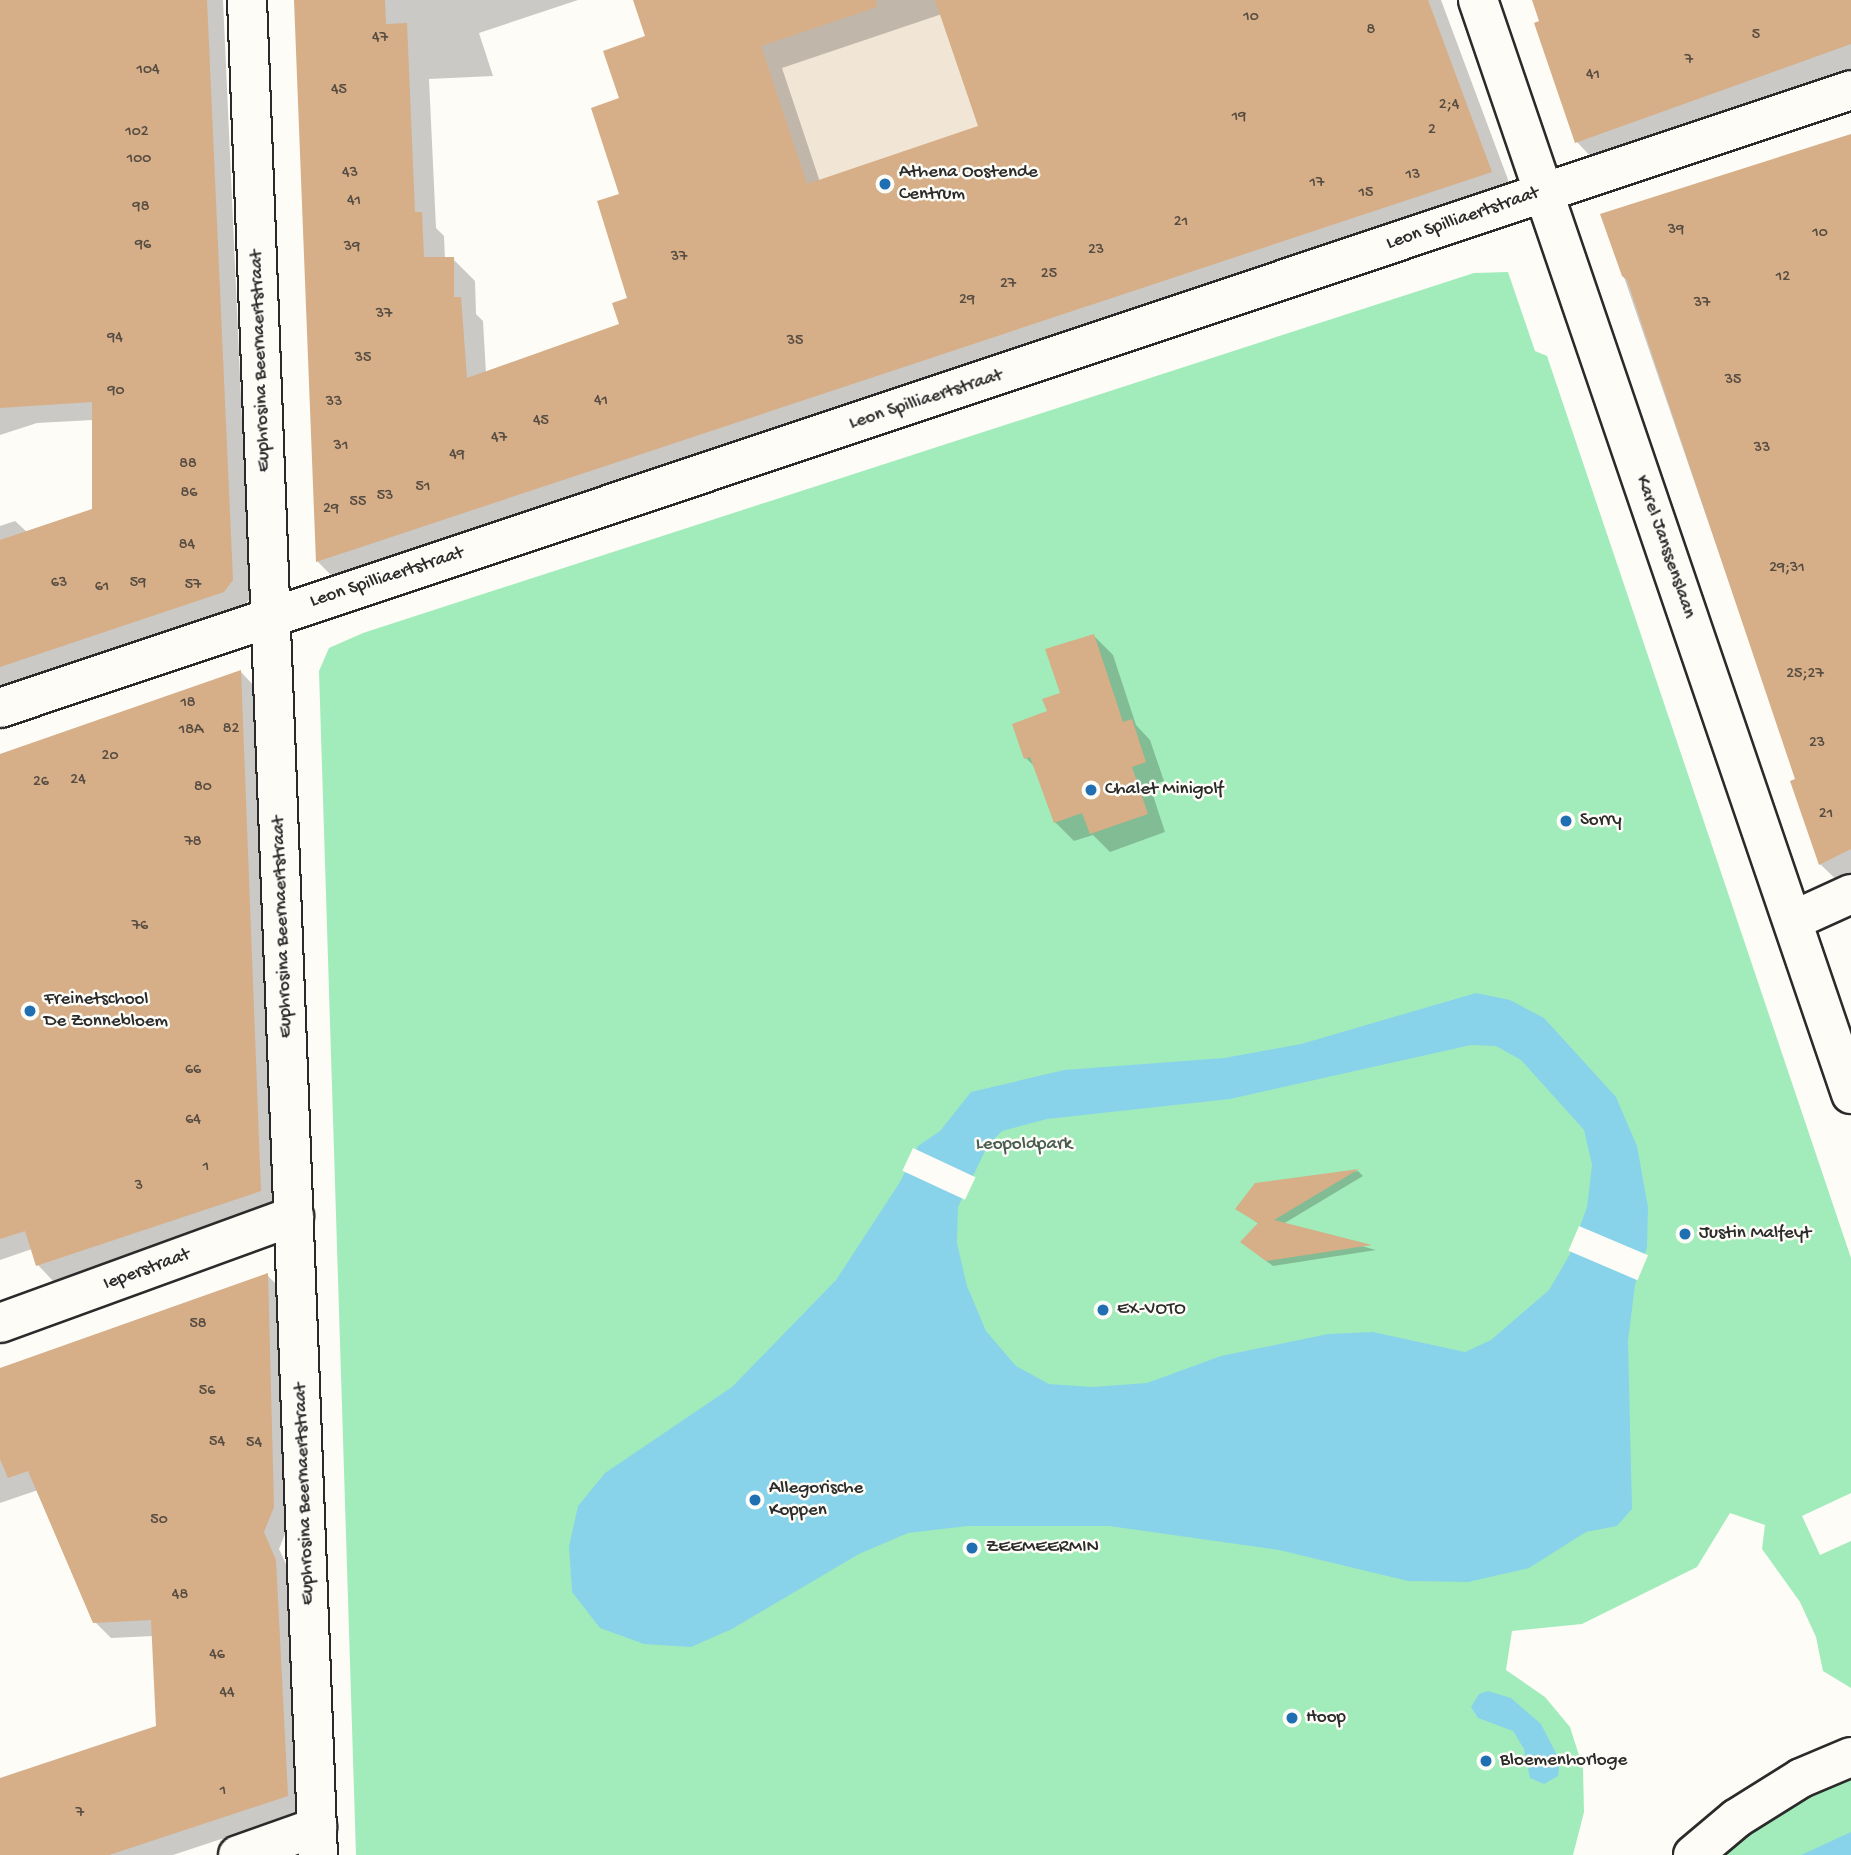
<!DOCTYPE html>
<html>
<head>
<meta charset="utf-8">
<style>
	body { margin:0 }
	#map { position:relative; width:1851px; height:1855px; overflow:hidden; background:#fdfcf7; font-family:"Gochi Hand",sans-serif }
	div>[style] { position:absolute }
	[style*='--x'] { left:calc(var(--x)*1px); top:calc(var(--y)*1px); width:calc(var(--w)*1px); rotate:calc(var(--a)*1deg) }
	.built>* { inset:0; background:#f1e5d5 }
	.green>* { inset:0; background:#a2ecbb }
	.water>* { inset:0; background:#89d3ea }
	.pier>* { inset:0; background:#fdfcf7; transform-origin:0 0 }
	.shadow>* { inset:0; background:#0003 }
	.building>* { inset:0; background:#d6ae87 }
	.roads { filter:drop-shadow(2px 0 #2b2b2b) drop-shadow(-2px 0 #2b2b2b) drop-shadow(0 2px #2b2b2b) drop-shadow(0 -2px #2b2b2b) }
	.minor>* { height:38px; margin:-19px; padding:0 19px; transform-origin:19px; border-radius:19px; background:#fdfcf7 }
	.tertiary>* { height:38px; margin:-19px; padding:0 19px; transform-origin:19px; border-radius:19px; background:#fdfcf7 }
	.dots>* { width:19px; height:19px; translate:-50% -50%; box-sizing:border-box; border:4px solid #fdfcf7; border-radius:50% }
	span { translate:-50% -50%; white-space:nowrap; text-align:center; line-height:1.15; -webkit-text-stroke:5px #fdfcf7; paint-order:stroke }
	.number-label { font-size:16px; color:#564c42 }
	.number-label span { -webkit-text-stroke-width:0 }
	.poi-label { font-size:19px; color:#2b2b2b }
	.left { translate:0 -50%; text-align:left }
	.street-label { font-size:19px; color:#2b2b2b }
	.park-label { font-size:19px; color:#495b4f }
</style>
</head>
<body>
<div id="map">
	<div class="built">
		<i style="clip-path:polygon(633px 0,1166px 0,958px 347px)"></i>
	</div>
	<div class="green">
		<i style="clip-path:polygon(1508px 272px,1535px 351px,1547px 356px,1851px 1258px,1851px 1493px,1802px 1516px,1820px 1555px,1851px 1541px,1851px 1688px,1823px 1671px,1816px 1637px,1800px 1602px,1762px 1549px,1765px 1525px,1730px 1513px,1697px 1567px,1582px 1624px,1512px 1631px,1506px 1670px,1545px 1697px,1570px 1727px,1583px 1768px,1584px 1812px,1573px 1855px,356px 1855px,319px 671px,329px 648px,363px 633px,1474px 273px)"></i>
		<i style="clip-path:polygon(1851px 1777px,1851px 1855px,1720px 1855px,1753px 1828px,1818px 1789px)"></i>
	</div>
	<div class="water">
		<i style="clip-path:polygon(evenodd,1476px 993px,1510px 1000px,1544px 1018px,1616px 1097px,1637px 1146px,1648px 1207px,1647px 1247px,1635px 1285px,1628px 1341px,1632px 1509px,1617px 1526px,1586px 1532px,1529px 1568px,1468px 1582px,1408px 1581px,1279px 1550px,1109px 1526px,968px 1526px,908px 1533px,859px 1554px,732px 1629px,691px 1647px,644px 1644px,600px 1628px,572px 1592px,569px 1546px,578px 1506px,605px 1473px,732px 1387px,836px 1280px,900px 1182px,918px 1146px,940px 1131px,971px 1092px,1064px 1070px,1224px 1058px,1301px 1044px,1476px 993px,1471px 1045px,1496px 1046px,1521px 1060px,1584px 1130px,1592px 1165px,1587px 1207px,1570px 1254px,1549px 1290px,1491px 1340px,1465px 1352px,1373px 1332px,1328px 1334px,1221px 1356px,1147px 1383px,1092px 1387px,1049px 1384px,1016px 1366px,986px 1331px,967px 1286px,957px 1243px,958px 1207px,988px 1145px,1002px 1131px,1047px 1119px,1230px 1099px,1471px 1045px)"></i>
		<i style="clip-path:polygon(1488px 1691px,1511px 1698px,1541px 1724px,1560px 1761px,1558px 1776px,1544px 1784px,1530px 1778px,1524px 1749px,1513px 1731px,1478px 1718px,1471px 1707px,1479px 1694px)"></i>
		<i style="clip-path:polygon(1851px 1832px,1851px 1855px,1801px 1855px)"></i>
	</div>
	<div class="pier">
		<i style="left:913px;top:1148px;width:69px;height:25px;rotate:25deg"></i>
		<i style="left:1579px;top:1226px;width:75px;height:27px;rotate:23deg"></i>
	</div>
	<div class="shadow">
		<i style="clip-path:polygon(0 0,223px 0,250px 598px,242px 609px,0 689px,0 526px,15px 521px,28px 533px,94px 511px,93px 420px,37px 423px,0 435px)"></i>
		<i style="clip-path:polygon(evenodd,295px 0,578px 0,479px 33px,493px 76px,429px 79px,436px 228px,444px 236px,445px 259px,453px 259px,475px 281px,476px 314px,483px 321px,486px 373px,621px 325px,630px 299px,621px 195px,621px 99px,647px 37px,635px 0,1441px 0,1513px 193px,339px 583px,317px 561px,295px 0,942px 14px,980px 127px,820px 182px,782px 68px,942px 14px)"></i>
		<i style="clip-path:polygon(1533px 0,1851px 0,1851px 72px,1596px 162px,1577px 142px)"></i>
		<i style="clip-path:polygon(1851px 135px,1851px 883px,1844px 887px,1820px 864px,1797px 780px,1603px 216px)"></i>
		<i style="clip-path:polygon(1094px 636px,1113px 655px,1136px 725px,1150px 740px,1164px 781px,1150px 786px,1165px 832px,1110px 852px,1093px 835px,1074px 841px,1055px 822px,1036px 768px,1026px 758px)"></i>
		<i style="clip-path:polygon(241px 672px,256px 688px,276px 1207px,53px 1281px,38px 1265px,32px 1249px,0 1260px,0 758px)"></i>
		<i style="clip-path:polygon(1358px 1171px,1363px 1176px,1283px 1224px,1376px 1250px,1273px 1266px,1249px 1248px,1259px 1224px,1238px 1209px,1256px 1185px)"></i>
		<i style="clip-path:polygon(267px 1275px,283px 1291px,289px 1524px,279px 1549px,292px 1577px,303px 1812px,173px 1855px,0 1855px,0 1780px,158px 1727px,154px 1636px,111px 1638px,95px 1622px,38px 1490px,0 1503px,0 1370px)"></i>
	</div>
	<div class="building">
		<i style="clip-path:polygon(0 0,207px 0,233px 580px,224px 592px,0 667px,0 540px,92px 509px,92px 402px,0 408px)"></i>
		<i style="clip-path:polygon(294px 0,385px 0,386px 24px,407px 23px,415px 212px,422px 212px,424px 257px,454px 257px,454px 297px,461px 297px,467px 378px,619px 324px,612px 303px,627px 298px,597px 201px,619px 194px,591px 108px,619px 98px,603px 51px,645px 36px,633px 0,876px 0,877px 7px,761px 46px,807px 184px,978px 126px,935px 0,1428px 0,1492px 172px,316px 562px)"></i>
		<i style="clip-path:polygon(1532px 0,1851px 0,1851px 44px,1575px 143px,1534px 23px,1539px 21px)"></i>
		<i style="clip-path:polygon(1851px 134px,1851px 849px,1819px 865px,1790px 781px,1795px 779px,1627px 280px,1622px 276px,1600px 214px)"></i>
		<i style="clip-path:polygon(1094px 634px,1123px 722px,1132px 719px,1146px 762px,1132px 767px,1148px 814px,1090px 834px,1082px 813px,1054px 823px,1030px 757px,1024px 759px,1012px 724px,1047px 711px,1042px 699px,1060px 693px,1045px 649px)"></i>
		<i style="clip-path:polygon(241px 670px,261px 1191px,36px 1266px,25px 1231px,0 1239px,0 754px)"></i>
		<i style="clip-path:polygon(1359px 1169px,1274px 1220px,1372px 1245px,1266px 1261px,1240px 1242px,1258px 1223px,1235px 1209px,1255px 1183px)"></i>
		<i style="clip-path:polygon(268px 1273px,274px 1507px,264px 1532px,276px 1560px,288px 1796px,109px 1855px,0 1855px,0 1778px,156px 1726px,151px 1620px,93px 1623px,28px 1471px,8px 1478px,0 1459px,0 1368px)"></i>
	</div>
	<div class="roads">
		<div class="minor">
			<i style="--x:247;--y:0;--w:1856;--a:87.81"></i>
			<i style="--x:1478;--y:0;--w:1156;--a:71.17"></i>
			<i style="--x:0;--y:708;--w:1951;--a:-18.46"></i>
			<i style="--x:1794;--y:920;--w:63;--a:-24.5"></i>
			<i style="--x:0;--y:1323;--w:313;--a:-20"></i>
			<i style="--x:238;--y:1855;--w:84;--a:-19.5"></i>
		</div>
		<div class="tertiary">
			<i style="--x:1693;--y:1855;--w:57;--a:-40.1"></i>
			<i style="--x:1737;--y:1818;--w:75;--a:-32"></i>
			<i style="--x:1801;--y:1778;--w:54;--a:-22.8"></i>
		</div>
	</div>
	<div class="dots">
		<i style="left:885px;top:184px;background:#1f6fb2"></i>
		<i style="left:1091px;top:790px;background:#1f6fb2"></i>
		<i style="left:1566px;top:821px;background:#1f6fb2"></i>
		<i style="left:30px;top:1011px;background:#1f6fb2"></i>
		<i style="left:1685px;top:1234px;background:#1f6fb2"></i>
		<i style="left:1103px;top:1310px;background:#1f6fb2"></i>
		<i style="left:755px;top:1500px;background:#1f6fb2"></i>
		<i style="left:972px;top:1548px;background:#1f6fb2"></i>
		<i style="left:1292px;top:1718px;background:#1f6fb2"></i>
		<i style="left:1486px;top:1761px;background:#1f6fb2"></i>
	</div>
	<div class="number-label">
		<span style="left:1251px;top:18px">10</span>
		<span style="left:1371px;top:31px">8</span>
		<span style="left:1756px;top:36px">5</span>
		<span style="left:380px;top:39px">47</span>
		<span style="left:1689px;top:61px">7</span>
		<span style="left:148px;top:71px">104</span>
		<span style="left:1593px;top:76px">41</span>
		<span style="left:339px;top:91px">45</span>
		<span style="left:1449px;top:106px">2;4</span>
		<span style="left:1239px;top:118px">19</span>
		<span style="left:1432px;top:131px">2</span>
		<span style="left:137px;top:133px">102</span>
		<span style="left:139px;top:160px">100</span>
		<span style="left:350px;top:174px">43</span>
		<span style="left:1413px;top:176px">13</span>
		<span style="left:1317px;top:184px">17</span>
		<span style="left:1366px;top:194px">15</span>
		<span style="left:354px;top:202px">41</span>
		<span style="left:141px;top:208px">98</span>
		<span style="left:1181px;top:223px">21</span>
		<span style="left:1676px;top:231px">39</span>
		<span style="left:1820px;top:234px">10</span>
		<span style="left:143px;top:246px">96</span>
		<span style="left:352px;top:248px">39</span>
		<span style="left:1096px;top:251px">23</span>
		<span style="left:679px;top:258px">37</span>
		<span style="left:1049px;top:275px">25</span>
		<span style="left:1783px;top:278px">12</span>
		<span style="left:1008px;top:285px">27</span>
		<span style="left:967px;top:301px">29</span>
		<span style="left:1702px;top:304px">37</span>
		<span style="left:384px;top:315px">37</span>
		<span style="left:115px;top:339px">94</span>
		<span style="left:795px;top:342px">35</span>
		<span style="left:363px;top:359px">35</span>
		<span style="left:1733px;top:381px">35</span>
		<span style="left:116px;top:392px">90</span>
		<span style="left:601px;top:402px">41</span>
		<span style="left:334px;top:403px">33</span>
		<span style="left:541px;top:422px">45</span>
		<span style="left:499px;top:439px">47</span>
		<span style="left:341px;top:447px">31</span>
		<span style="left:1762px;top:449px">33</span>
		<span style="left:457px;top:456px">49</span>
		<span style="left:188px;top:465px">88</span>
		<span style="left:423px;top:488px">51</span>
		<span style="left:189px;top:494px">86</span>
		<span style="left:385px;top:497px">53</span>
		<span style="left:358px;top:503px">55</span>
		<span style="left:331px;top:510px">29</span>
		<span style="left:187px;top:546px">84</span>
		<span style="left:1787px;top:569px">29;31</span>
		<span style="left:59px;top:584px">63</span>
		<span style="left:138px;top:584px">59</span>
		<span style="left:193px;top:586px">57</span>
		<span style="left:102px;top:588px">61</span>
		<span style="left:1805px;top:675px">25;27</span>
		<span style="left:188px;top:704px">18</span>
		<span style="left:231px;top:730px">82</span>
		<span style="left:191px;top:731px">18A</span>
		<span style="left:1817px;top:744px">23</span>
		<span style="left:110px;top:757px">20</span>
		<span style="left:78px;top:781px">24</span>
		<span style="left:41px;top:783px">26</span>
		<span style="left:203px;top:788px">80</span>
		<span style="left:1826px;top:815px">21</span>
		<span style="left:193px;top:843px">78</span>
		<span style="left:140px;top:927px">76</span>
		<span style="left:193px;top:1071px">66</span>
		<span style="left:193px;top:1121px">64</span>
		<span style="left:206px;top:1168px">1</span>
		<span style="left:139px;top:1187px">3</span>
		<span style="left:198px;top:1325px">58</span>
		<span style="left:207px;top:1392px">56</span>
		<span style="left:217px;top:1443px">54</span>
		<span style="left:254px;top:1444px">54</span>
		<span style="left:159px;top:1521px">50</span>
		<span style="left:180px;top:1596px">48</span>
		<span style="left:217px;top:1656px">46</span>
		<span style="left:227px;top:1694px">44</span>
		<span style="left:223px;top:1792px">1</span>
		<span style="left:80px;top:1814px">7</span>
	</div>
	<div class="poi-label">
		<span class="left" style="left:899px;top:184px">Athena Oostende<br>Centrum</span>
		<span class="left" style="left:1105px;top:790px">Chalet Minigolf</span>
		<span class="left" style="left:1580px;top:821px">Sorry</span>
		<span class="left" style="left:44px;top:1011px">Freinetschool<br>De Zonnebloem</span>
		<span class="left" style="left:1699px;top:1234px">Justin Malfeyt</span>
		<span class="left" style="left:1117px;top:1310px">EX-VOTO</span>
		<span class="left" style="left:769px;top:1500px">Allegorische<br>Koppen</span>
		<span class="left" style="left:986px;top:1548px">ZEEMEERMIN</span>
		<span class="left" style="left:1306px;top:1718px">Hoop</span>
		<span class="left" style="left:1500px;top:1761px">Bloemenhorloge</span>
	</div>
	<div class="street-label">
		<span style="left:1463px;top:219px;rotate:-19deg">Leon Spilliaertstraat</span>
		<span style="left:261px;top:361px;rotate:-92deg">Euphrosina Beernaertstraat</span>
		<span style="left:926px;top:400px;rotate:-18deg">Leon Spilliaertstraat</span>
		<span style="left:1665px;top:547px;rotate:71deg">Karel Janssenslaan</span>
		<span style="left:387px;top:578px;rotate:-18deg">Leon Spilliaertstraat</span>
		<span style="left:283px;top:927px;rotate:-92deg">Euphrosina Beernaertstraat</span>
		<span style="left:147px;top:1270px;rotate:-20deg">Ieperstraat</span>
		<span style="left:305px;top:1494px;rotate:-92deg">Euphrosina Beernaertstraat</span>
	</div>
	<div class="park-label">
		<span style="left:1024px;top:1145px">Leopoldpark</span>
	</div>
</div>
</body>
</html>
